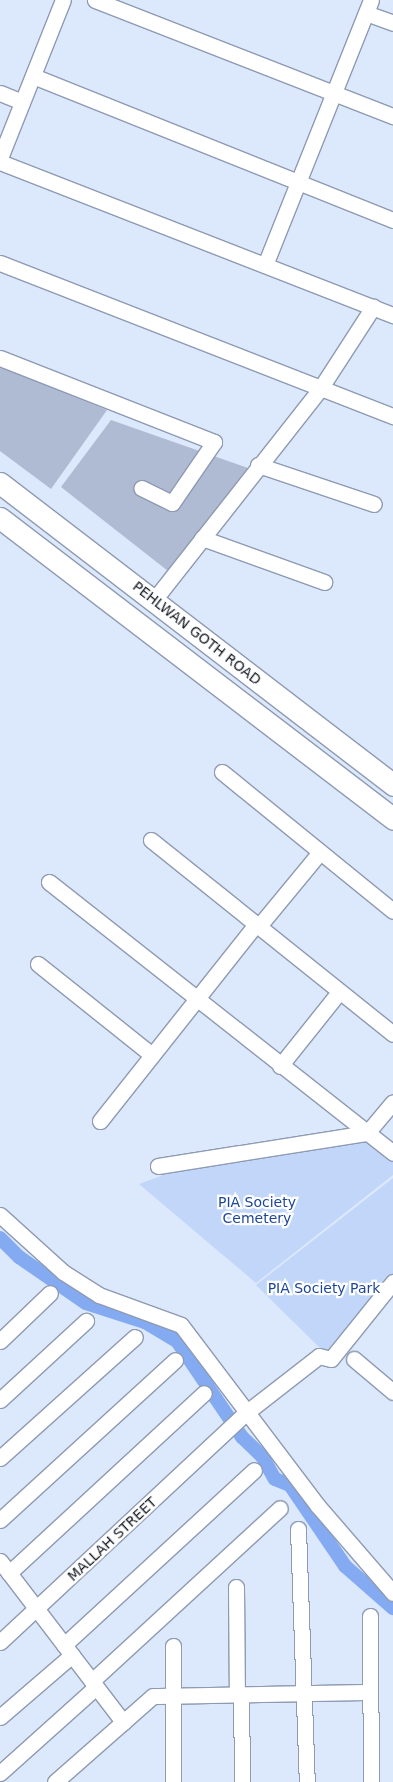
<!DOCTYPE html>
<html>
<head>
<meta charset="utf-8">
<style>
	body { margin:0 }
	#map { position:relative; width:393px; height:1782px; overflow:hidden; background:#dce8fc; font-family:"DejaVu Sans",sans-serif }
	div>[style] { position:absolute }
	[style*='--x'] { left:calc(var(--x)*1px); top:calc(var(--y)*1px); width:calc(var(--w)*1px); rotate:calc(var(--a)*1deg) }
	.green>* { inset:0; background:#c2d6f9 }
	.canal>* { height:14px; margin:-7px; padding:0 7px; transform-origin:7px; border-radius:7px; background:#84abf2 }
	.building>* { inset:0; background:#aebbd3 }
	.roads { filter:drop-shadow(1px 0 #8e9bb2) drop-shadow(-1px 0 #8e9bb2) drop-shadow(0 1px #8e9bb2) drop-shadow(0 -1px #8e9bb2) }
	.street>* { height:15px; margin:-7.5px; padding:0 7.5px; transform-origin:7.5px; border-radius:7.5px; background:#fff }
	.secondary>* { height:21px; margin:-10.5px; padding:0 10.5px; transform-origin:10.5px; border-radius:10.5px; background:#fff }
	span { translate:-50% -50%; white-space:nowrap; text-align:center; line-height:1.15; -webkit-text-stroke:4.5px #fff; paint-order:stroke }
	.street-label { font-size:14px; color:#141921 }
	.park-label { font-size:14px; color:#1d4698 }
</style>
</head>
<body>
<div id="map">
	<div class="green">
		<i style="clip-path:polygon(368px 1133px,393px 1158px,393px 1175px,256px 1283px,139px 1184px,161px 1176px,161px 1170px)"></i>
		<i style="clip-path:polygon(393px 1178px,393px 1274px,327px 1355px,256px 1285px)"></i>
	</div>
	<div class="canal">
		<i style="--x:0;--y:1238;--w:27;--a:45"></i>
		<i style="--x:19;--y:1257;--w:81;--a:34.5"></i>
		<i style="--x:86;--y:1303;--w:62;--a:17.9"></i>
		<i style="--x:145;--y:1322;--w:37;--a:31"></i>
		<i style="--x:177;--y:1341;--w:116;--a:55.9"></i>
		<i style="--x:242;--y:1437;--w:28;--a:44"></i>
		<i style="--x:262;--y:1456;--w:26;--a:61"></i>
		<i style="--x:275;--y:1479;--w:16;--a:22"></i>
		<i style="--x:290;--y:1485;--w:98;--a:55.8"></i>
		<i style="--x:345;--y:1566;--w:64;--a:41.2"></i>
	</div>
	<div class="building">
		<i style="clip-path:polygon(0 366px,107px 410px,51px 489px,0 451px)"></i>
		<i style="clip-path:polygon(111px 420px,248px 468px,168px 571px,61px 487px)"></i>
	</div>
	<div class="roads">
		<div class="street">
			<i style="--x:95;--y:0;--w:320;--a:21.3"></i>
			<i style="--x:366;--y:13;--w:29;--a:20"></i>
			<i style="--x:33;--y:76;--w:388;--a:21.8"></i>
			<i style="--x:0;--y:93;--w:24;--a:22"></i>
			<i style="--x:0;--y:158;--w:170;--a:-68.3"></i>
			<i style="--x:0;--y:162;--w:422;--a:21.3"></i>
			<i style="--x:0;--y:263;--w:422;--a:21.3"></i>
			<i style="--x:265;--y:265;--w:285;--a:-68.2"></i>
			<i style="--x:0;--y:358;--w:230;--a:21.4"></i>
			<i style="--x:214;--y:442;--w:74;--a:124.5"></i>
			<i style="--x:172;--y:503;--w:34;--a:-154"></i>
			<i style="--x:258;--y:465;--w:122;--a:18.6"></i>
			<i style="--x:202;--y:538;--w:130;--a:19.8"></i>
			<i style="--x:154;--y:600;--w:268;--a:-51.8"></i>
			<i style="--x:320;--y:389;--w:98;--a:-57.1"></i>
			<i style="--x:222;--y:772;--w:220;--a:39.1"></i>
			<i style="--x:151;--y:840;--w:310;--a:38.7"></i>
			<i style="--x:49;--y:882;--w:438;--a:38.2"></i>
			<i style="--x:259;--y:926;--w:96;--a:-50.5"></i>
			<i style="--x:38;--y:964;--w:146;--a:38.6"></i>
			<i style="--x:280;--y:1066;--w:95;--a:-51.4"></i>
			<i style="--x:100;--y:1121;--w:251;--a:-51.6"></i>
			<i style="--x:367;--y:1133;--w:40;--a:-50"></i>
			<i style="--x:158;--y:1166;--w:212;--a:-9"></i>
			<i style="--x:0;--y:1215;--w:85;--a:42.1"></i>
			<i style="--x:63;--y:1272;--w:43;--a:32.6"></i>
			<i style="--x:99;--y:1295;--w:87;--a:20.1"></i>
			<i style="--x:181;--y:1325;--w:227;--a:52.9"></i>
			<i style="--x:318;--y:1506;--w:115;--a:49.2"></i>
			<i style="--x:0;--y:1341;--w:69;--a:-43.8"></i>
			<i style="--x:354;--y:1359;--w:51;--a:40.2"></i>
			<i style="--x:0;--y:1400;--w:117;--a:-42.6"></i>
			<i style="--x:0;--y:1458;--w:181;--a:-41.9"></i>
			<i style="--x:0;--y:1520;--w:237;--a:-42.4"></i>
			<i style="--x:298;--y:1529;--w:253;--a:88"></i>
			<i style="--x:0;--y:1561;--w:203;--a:52.6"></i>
			<i style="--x:9;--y:1573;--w:265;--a:-42.7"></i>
			<i style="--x:236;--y:1587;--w:107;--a:89.5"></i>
			<i style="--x:370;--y:1616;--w:166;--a:89.7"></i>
			<i style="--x:0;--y:1642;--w:338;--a:-43"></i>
			<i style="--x:247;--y:1412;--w:91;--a:-37.9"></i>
			<i style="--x:319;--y:1356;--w:12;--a:14"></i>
			<i style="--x:331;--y:1359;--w:99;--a:-51.2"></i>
			<i style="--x:64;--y:1645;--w:258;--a:-42.6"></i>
			<i style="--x:173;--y:1646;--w:136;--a:90"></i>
			<i style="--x:92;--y:1681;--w:255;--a:-42.6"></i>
			<i style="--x:241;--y:1694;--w:88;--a:89.3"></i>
			<i style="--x:0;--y:1717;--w:95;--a:-40.7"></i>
			<i style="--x:0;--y:1773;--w:129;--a:-41.9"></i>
			<i style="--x:55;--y:1782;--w:130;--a:-41.3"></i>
			<i style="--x:153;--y:1696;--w:217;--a:-1.1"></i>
		</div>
		<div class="secondary">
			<i style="--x:0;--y:483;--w:496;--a:37.5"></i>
			<i style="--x:0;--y:518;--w:495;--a:37.4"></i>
		</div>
	</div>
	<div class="street-label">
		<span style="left:197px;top:633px;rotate:38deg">PEHLWAN GOTH ROAD</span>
		<span style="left:112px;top:1539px;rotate:-43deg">MALLAH STREET</span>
	</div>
	<div class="park-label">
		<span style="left:257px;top:1210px">PIA Society<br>Cemetery</span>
		<span style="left:324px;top:1288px">PIA Society Park</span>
	</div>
</div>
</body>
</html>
